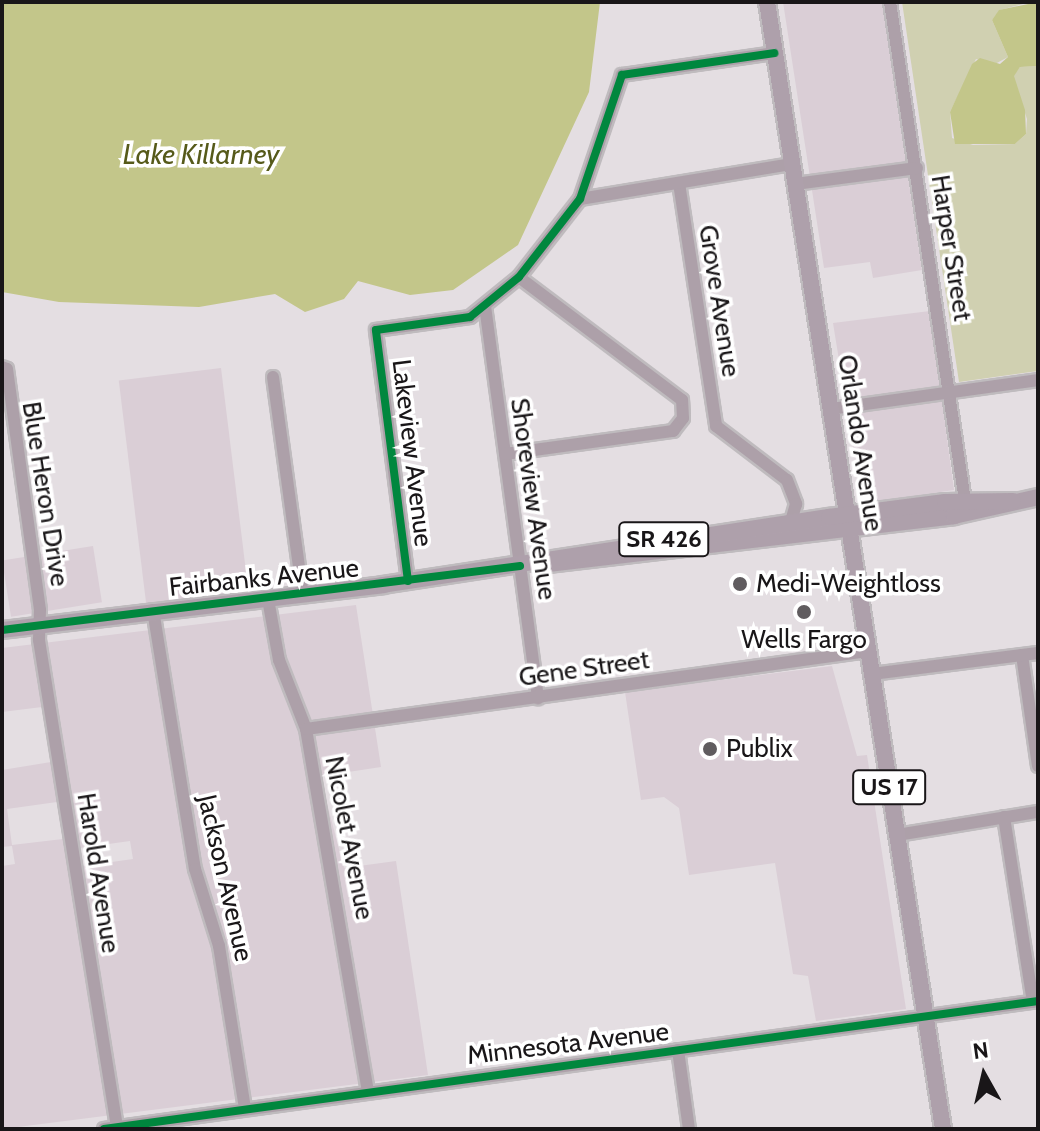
<!DOCTYPE html>
<html>
<head>
<meta charset="utf-8">
<style>
	body { margin:0 }
	#map { position:relative; width:1040px; height:1131px; overflow:hidden; background:#e4dee2; font-family:Cabin,sans-serif }
	div>[style] { position:absolute }
	[style*='--x'] { left:calc(var(--x)*1px); top:calc(var(--y)*1px); width:calc(var(--w)*1px); rotate:calc(var(--a)*1deg) }
	.built>* { inset:0; background:#daced6; transform-origin:0 0 }
	.green>* { inset:0; background:#d0d0b1 }
	.water>* { inset:0; background:#c3c68a }
	.roads { filter:drop-shadow(2px 0 #bfbbbe) drop-shadow(-2px 0 #bfbbbe) drop-shadow(0 2px #bfbbbe) drop-shadow(0 -2px #bfbbbe) }
	.minor>* { height:12px; margin:-6px; padding:0 6px; transform-origin:6px; border-radius:6px; background:#ada0a9 }
	.major>* { height:16px; margin:-8px; padding:0 8px; transform-origin:8px; border-radius:8px; background:#aea0ab }
	.cycleway>* { height:8px; margin:-4px; padding:0 4px; transform-origin:4px; border-radius:4px; background:#00873e }
	.dots>* { width:22px; height:22px; translate:-50% -50%; box-sizing:border-box; border:4px solid #fff; border-radius:50% }
	span { translate:-50% -50%; white-space:nowrap; text-align:center; line-height:1.15; -webkit-text-stroke:7px #fff; paint-order:stroke }
	.shield-label span { padding:2px 6px; background:#fff; border:2px solid; border-radius:6px; -webkit-text-stroke-width:0 }
	.shield-label { font-size:24px; color:#191618; font-weight:700 }
	.street-label { font-size:26px; color:#191618 }
	.poi-label { font-size:26px; color:#191618 }
	.left { translate:0 -50%; text-align:left }
	.water-label { font-size:28px; color:#565a1a; font-style:italic }
	.frame { position:absolute; inset:0; border:4px solid #191618; pointer-events:none }
	.north { position:absolute; left:944px; top:1035px; width:80px; height:80px; -webkit-text-stroke:6px #fff; paint-order:stroke; rotate:352deg; font-size:22px; font-weight:700; line-height:32px; text-align:center; color:#191618 }
	.north::after { content:''; display:block; margin:auto; width:28px; height:36px; background:#191618; clip-path:polygon(50% 0,100% 100%,50% 72%,0 100%) }
</style>
</head>
<body>
<div id="map">
	<div class="built">
		<i style="clip-path:polygon(783px 2px,882px 2px,922px 270px,873px 278px,870px 262px,824px 268px)"></i>
		<i style="clip-path:polygon(930px 311px,954px 490px,866px 503px,861px 496px,833px 323px)"></i>
		<i style="left:221px;top:368px;width:226px;height:103px;rotate:83deg"></i>
		<i style="left:93px;top:546px;width:57px;height:92px;rotate:81deg"></i>
		<i style="clip-path:polygon(evenodd,356px 605px,381px 767px,322px 776px,324px 792px,344px 868px,396px 861px,428px 1075px,2px 1129px,2px 866px,15px 864px,12px 846px,2px 847px,2px 770px,51px 762px,42px 707px,2px 712px,2px 648px,356px 605px,57px 802px,63px 839px,12px 845px,7px 809px,57px 802px,356px 605px,130px 841px,133px 859px,83px 866px,80px 848px,130px 841px)"></i>
		<i style="clip-path:polygon(832px 666px,857px 756px,867px 755px,906px 1009px,816px 1021px,808px 976px,793px 974px,775px 863px,689px 875px,679px 808px,664px 797px,641px 800px,625px 692px)"></i>
	</div>
	<div class="green">
		<i style="clip-path:polygon(902px 2px,1031px 2px,1000px 10px,992px 20px,1008px 57px,995px 64px,976px 59px,950px 112px,952px 138px,973px 145px,1015px 144px,1026px 134px,1027px 119px,1013px 76px,1020px 67px,1038px 66px,1038px 371px,959px 382px)"></i>
	</div>
	<div class="water">
		<i style="clip-path:polygon(2px 2px,600px 2px,589px 92px,518px 245px,453px 290px,410px 295px,358px 281px,344px 299px,305px 312px,275px 294px,199px 307px,59px 302px,2px 292px)"></i>
		<i style="clip-path:polygon(1038px 2px,1038px 66px,1020px 67px,1014px 76px,1025px 110px,1026px 134px,1015px 144px,955px 144px,950px 112px,972px 64px,980px 58px,1000px 64px,1008px 57px,992px 20px,999px 10px)"></i>
	</div>
	<div class="roads">
		<div class="minor">
			<i style="--x:890;--y:2;--w:505;--a:81.45"></i>
			<i style="--x:679;--y:183;--w:246;--a:81.3"></i>
			<i style="--x:716;--y:426;--w:89;--a:37.3"></i>
			<i style="--x:787;--y:480;--w:26;--a:69"></i>
			<i style="--x:796;--y:504;--w:19;--a:106"></i>
			<i style="--x:795;--y:184;--w:123;--a:-7.5"></i>
			<i style="--x:580;--y:199;--w:215;--a:-9.4"></i>
			<i style="--x:485;--y:306;--w:396;--a:82.3"></i>
			<i style="--x:2;--y:367;--w:5;--a:22"></i>
			<i style="--x:7;--y:369;--w:243;--a:82.2"></i>
			<i style="--x:40;--y:610;--w:30;--a:92"></i>
			<i style="--x:39;--y:640;--w:493;--a:80.9"></i>
			<i style="--x:273;--y:377;--w:220;--a:82.2"></i>
			<i style="--x:830;--y:409;--w:210;--a:-7.9"></i>
			<i style="--x:505;--y:454;--w:170;--a:-7.8"></i>
			<i style="--x:673;--y:431;--w:16;--a:-52"></i>
			<i style="--x:683;--y:418;--w:18;--a:-93"></i>
			<i style="--x:682;--y:400;--w:204;--a:-143"></i>
			<i style="--x:408;--y:581;--w:253;--a:-97.3"></i>
			<i style="--x:376;--y:330;--w:95;--a:-7.9"></i>
			<i style="--x:470;--y:317;--w:63;--a:-39.2"></i>
			<i style="--x:519;--y:277;--w:99;--a:-52"></i>
			<i style="--x:580;--y:199;--w:131;--a:-71.3"></i>
			<i style="--x:622;--y:75;--w:154;--a:-8.2"></i>
			<i style="--x:268;--y:599;--w:62;--a:79.8"></i>
			<i style="--x:279;--y:660;--w:74;--a:68.6"></i>
			<i style="--x:306;--y:729;--w:367;--a:80.3"></i>
			<i style="--x:153;--y:610;--w:262;--a:80.8"></i>
			<i style="--x:195;--y:869;--w:81;--a:72.7"></i>
			<i style="--x:219;--y:946;--w:165;--a:80.9"></i>
			<i style="--x:1022;--y:655;--w:112;--a:81.8"></i>
			<i style="--x:872;--y:674;--w:167;--a:-7.2"></i>
			<i style="--x:306;--y:729;--w:567;--a:-7.9"></i>
			<i style="--x:1004;--y:817;--w:187;--a:81.1"></i>
			<i style="--x:897;--y:835;--w:143;--a:-9.3"></i>
			<i style="--x:678;--y:1050;--w:80;--a:82.1"></i>
			<i style="--x:104;--y:1129;--w:943;--a:-7.8"></i>
		</div>
		<div class="major">
			<i style="--x:767;--y:2;--w:1141;--a:81.12"></i>
			<i style="--x:539;--y:565;--w:418;--a:-6.7"></i>
			<i style="--x:954;--y:516;--w:86;--a:-12.7"></i>
			<i style="--x:2;--y:630;--w:384;--a:-6.7"></i>
			<i style="--x:383;--y:585;--w:451;--a:-8.7"></i>
			<i style="--x:829;--y:517;--w:117;--a:-7.4"></i>
			<i style="--x:945;--y:502;--w:68;--a:-0.8"></i>
		</div>
	</div>
	<div class="cycleway">
		<i style="--x:408;--y:581;--w:253;--a:-97.3"></i>
		<i style="--x:376;--y:330;--w:95;--a:-7.9"></i>
		<i style="--x:470;--y:317;--w:63;--a:-39.2"></i>
		<i style="--x:519;--y:277;--w:99;--a:-52"></i>
		<i style="--x:580;--y:199;--w:131;--a:-71.3"></i>
		<i style="--x:622;--y:75;--w:154;--a:-8.2"></i>
		<i style="--x:2;--y:630;--w:522;--a:-7.04"></i>
		<i style="--x:104;--y:1129;--w:943;--a:-7.8"></i>
	</div>
	<div class="dots">
		<i style="left:740px;top:584px;background:#605c5f"></i>
		<i style="left:804px;top:612px;background:#605c5f"></i>
		<i style="left:710px;top:749px;background:#605c5f"></i>
	</div>
	<div class="shield-label">
		<span style="left:664px;top:539px">SR 426</span>
		<span style="left:889px;top:787px">US 17</span>
	</div>
	<div class="street-label">
		<span style="left:951px;top:248px;rotate:81deg">Harper Street</span>
		<span style="left:719px;top:301px;rotate:81deg">Grove Avenue</span>
		<span style="left:860px;top:443px;rotate:81deg">Orlando Avenue</span>
		<span style="left:412px;top:453px;rotate:83deg">Lakeview Avenue</span>
		<span style="left:45px;top:494px;rotate:81deg">Blue Heron Drive</span>
		<span style="left:533px;top:499px;rotate:82deg">Shoreview Avenue</span>
		<span style="left:264px;top:578px;rotate:-6deg">Fairbanks Avenue</span>
		<span style="left:584px;top:669px;rotate:-8deg">Gene Street</span>
		<span style="left:349px;top:838px;rotate:79deg">Nicolet Avenue</span>
		<span style="left:98px;top:873px;rotate:81deg">Harold Avenue</span>
		<span style="left:225px;top:878px;rotate:77deg">Jackson Avenue</span>
		<span style="left:568px;top:1044px;rotate:-7deg">Minnesota Avenue</span>
	</div>
	<div class="poi-label">
		<span class="left" style="left:756px;top:584px">Medi-Weightloss</span>
		<span style="left:804px;top:640px">Wells Fargo</span>
		<span class="left" style="left:726px;top:749px">Publix</span>
	</div>
	<div class="water-label">
		<span style="left:201px;top:154px">Lake Killarney</span>
	</div>
	<div class="frame"></div>
	<div class="north">N</div>
</div>
</body>
</html>
